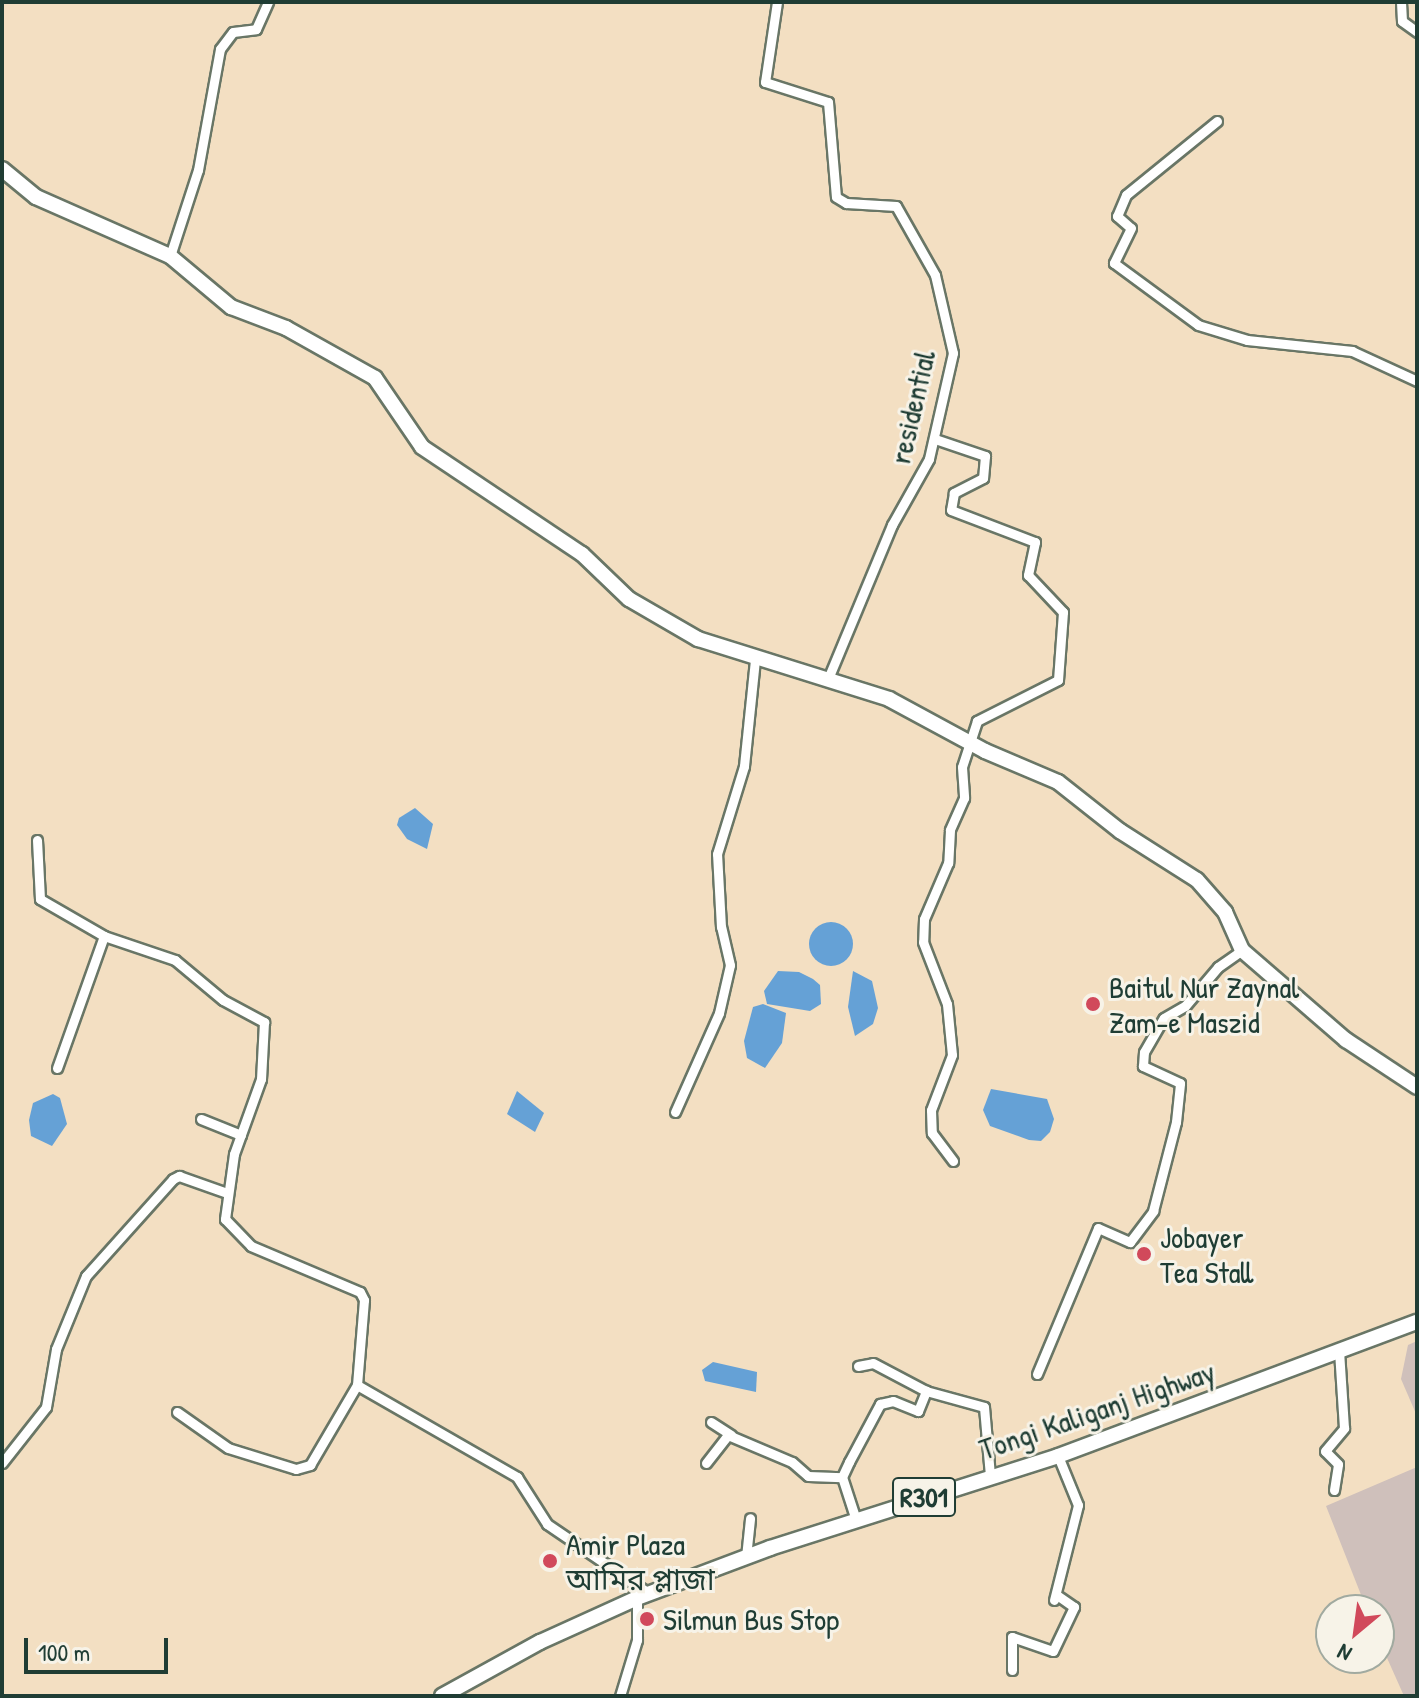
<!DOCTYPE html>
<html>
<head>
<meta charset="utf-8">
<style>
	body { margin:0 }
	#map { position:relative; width:1419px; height:1698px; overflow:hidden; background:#f3dfc2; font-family:"Patrick Hand","Noto Sans Bengali",sans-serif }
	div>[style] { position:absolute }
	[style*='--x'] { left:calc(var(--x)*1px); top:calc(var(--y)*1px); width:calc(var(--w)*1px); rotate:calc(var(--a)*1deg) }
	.industrial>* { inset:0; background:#cfc0bb }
	.water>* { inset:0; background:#65a1d6 }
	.round { border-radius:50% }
	.roads { filter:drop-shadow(2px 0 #697666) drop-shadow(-2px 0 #697666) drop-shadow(0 2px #697666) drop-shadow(0 -2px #697666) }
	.street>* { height:9px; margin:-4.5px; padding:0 4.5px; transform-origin:4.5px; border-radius:4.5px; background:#fff }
	.secondary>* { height:14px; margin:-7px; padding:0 7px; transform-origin:7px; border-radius:7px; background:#fff }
	.primary>* { height:14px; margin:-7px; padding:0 7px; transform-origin:7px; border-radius:7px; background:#fff }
	.dots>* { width:22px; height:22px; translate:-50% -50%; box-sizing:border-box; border:4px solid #f7f3e8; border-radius:50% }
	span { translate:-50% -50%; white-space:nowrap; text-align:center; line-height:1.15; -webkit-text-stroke:6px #f7f3e8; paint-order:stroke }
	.shield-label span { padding:2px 6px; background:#f7f3e8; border:2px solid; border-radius:6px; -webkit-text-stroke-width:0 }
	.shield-label { font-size:28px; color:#1f3d34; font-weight:700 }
	.street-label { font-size:30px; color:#1f3d34 }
	.poi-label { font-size:30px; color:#1f3d34 }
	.left { translate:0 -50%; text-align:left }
	.frame { position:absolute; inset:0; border:4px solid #1f3d34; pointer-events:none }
	.north { position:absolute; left:1315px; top:1594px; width:80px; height:80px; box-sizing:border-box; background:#f7f3e8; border:2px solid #a1aaa0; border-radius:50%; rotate:209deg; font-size:22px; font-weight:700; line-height:32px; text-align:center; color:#1f3d34 }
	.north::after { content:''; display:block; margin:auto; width:28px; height:36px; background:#d1495b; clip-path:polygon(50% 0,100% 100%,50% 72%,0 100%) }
	.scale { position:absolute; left:24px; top:1638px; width:144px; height:36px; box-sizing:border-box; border:4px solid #1f3d34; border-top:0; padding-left:10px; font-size:24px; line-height:28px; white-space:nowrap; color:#1f3d34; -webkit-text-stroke:6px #f7f3e8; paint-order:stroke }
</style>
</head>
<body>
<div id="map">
	<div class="industrial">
		<i style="clip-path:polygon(1417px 1341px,1417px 1416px,1401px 1379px,1408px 1345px)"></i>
		<i style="clip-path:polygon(1417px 1467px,1417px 1696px,1404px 1696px,1379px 1640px,1379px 1610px,1367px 1610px,1326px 1506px)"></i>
	</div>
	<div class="water">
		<i style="clip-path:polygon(415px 808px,433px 824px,427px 849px,407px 839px,397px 825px,399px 818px)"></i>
		<i class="round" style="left:809px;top:922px;width:44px;height:44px"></i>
		<i style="clip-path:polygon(778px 971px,799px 972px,813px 979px,820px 985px,821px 1004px,810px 1011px,767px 1004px,764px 991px)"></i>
		<i style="clip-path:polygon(853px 971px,872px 981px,878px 1008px,873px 1024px,855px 1036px,848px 1007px)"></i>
		<i style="clip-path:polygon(763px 1004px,786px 1013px,782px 1043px,765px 1068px,747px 1058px,744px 1041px,753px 1007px)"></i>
		<i style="clip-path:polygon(991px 1089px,1047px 1099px,1054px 1119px,1050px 1132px,1041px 1141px,1029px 1140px,990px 1126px,983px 1110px)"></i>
		<i style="clip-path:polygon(517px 1091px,544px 1113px,535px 1132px,507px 1114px)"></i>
		<i style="clip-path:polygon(53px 1094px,60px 1098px,67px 1124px,52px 1146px,31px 1136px,29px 1120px,33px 1103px)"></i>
		<i style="clip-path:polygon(713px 1362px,757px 1372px,756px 1392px,705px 1381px,702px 1370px)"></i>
	</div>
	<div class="roads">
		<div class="street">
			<i style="--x:777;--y:2;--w:81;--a:98.5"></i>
			<i style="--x:765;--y:82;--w:66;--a:17.6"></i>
			<i style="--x:828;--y:102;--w:95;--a:85.2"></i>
			<i style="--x:836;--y:197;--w:12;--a:31"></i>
			<i style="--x:846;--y:203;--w:50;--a:3.4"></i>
			<i style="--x:896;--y:206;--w:79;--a:60.5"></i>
			<i style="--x:935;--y:275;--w:80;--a:77"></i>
			<i style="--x:953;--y:353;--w:109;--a:102.8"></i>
			<i style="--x:929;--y:459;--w:76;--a:119.3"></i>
			<i style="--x:892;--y:525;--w:164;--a:112.6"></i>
			<i style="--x:1401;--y:2;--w:19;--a:87"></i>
			<i style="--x:1402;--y:21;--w:19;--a:36"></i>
			<i style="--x:1217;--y:121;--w:117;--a:140.9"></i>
			<i style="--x:1126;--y:195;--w:23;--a:113"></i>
			<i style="--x:1117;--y:216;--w:18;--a:41"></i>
			<i style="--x:1131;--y:228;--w:39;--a:116"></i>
			<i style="--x:1114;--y:263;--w:104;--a:36.4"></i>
			<i style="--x:1198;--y:325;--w:51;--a:17"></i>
			<i style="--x:1247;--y:340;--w:106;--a:6"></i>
			<i style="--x:1352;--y:351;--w:72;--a:24.8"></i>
			<i style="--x:170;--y:256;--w:90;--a:-72"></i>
			<i style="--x:198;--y:170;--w:123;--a:-79.7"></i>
			<i style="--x:220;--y:49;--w:21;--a:-53"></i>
			<i style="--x:233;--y:32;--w:23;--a:-7"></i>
			<i style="--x:256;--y:29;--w:30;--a:-66"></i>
			<i style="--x:935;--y:439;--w:53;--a:18.8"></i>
			<i style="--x:985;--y:456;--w:22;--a:95"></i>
			<i style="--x:983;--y:478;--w:33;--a:153"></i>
			<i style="--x:954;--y:493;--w:17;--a:100"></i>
			<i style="--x:951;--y:510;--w:90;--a:20.9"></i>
			<i style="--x:1035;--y:542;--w:34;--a:102"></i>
			<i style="--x:1028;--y:575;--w:51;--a:46.6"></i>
			<i style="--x:1063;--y:612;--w:68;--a:94.2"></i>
			<i style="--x:1058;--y:680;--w:91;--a:153.2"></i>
			<i style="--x:977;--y:721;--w:48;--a:108.1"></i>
			<i style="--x:962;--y:767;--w:31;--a:86"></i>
			<i style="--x:964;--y:798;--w:35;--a:114"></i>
			<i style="--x:950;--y:830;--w:33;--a:93"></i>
			<i style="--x:948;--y:863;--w:61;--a:113.2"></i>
			<i style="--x:924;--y:919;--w:23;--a:92"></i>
			<i style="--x:923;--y:942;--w:66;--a:68.8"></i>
			<i style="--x:947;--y:1004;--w:51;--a:84.4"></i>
			<i style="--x:952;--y:1055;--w:59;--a:110.9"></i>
			<i style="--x:931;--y:1110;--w:23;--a:88"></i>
			<i style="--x:932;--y:1133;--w:35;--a:53"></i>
			<i style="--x:37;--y:840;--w:59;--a:87.1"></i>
			<i style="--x:40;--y:899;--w:74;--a:30"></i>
			<i style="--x:104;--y:936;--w:75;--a:18.7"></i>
			<i style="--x:175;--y:960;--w:62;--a:39.8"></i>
			<i style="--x:223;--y:1000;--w:47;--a:28.2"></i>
			<i style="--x:264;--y:1022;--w:57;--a:93"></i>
			<i style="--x:261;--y:1079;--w:80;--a:109.8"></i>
			<i style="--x:234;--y:1154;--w:66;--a:97.9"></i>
			<i style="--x:225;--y:1219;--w:37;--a:46"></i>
			<i style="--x:251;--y:1246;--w:118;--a:22.9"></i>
			<i style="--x:360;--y:1292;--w:9;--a:63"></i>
			<i style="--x:364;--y:1300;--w:85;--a:94.7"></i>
			<i style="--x:57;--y:1068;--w:140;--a:-70.4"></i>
			<i style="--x:675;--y:1112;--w:108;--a:-66"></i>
			<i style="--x:719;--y:1013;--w:49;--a:-77.1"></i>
			<i style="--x:730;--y:965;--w:39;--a:-103"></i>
			<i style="--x:721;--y:927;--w:73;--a:-93.1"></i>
			<i style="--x:717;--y:854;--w:92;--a:-72.9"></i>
			<i style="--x:744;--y:766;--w:107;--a:-84.1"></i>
			<i style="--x:201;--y:1119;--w:43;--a:21.8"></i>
			<i style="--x:858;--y:1366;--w:15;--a:-11"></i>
			<i style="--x:873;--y:1363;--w:60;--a:27.8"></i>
			<i style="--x:926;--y:1391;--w:60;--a:15.4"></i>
			<i style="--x:984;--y:1407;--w:68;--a:85"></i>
			<i style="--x:1037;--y:1374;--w:158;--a:-67.3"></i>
			<i style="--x:1098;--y:1228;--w:35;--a:24"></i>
			<i style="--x:1130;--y:1242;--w:39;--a:-53"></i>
			<i style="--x:1153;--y:1211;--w:92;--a:-75.5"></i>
			<i style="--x:1176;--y:1122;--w:39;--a:-84"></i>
			<i style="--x:1180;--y:1083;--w:41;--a:-155.3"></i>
			<i style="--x:1143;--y:1066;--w:14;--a:-86"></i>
			<i style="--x:1144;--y:1052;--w:39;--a:-60"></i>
			<i style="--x:1164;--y:1018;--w:24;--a:-30"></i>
			<i style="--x:1185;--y:1006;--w:51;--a:-49.8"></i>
			<i style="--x:1218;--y:967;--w:29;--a:-35"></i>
			<i style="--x:177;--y:1412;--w:62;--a:35.2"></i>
			<i style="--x:228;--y:1448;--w:71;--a:17.2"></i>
			<i style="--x:296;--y:1469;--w:15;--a:-16"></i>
			<i style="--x:310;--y:1465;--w:93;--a:-59.6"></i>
			<i style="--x:357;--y:1385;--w:185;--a:29.9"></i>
			<i style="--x:517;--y:1477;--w:56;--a:57.4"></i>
			<i style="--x:547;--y:1524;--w:125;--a:34.2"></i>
			<i style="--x:711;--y:1422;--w:24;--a:33"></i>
			<i style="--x:2;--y:1463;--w:71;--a:-51.8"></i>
			<i style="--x:46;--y:1407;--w:59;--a:-80.2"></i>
			<i style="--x:56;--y:1349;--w:79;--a:-67.7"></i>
			<i style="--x:86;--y:1276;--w:130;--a:-48.1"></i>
			<i style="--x:173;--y:1179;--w:7;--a:-27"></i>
			<i style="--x:179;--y:1176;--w:51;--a:19.5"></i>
			<i style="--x:706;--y:1463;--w:36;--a:-52"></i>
			<i style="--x:728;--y:1435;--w:69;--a:22.9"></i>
			<i style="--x:792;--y:1462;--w:21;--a:41"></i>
			<i style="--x:808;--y:1476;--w:34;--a:2"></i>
			<i style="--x:1334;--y:1490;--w:26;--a:-81"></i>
			<i style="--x:1338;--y:1464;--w:18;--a:-135"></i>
			<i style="--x:1325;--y:1451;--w:30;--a:-50"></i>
			<i style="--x:1344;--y:1428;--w:77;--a:-93.7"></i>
			<i style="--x:856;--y:1520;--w:45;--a:-108"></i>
			<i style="--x:842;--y:1477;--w:17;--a:-65"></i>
			<i style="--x:849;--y:1462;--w:66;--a:-61.9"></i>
			<i style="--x:880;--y:1404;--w:13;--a:-13"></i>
			<i style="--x:893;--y:1401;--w:27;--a:22"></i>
			<i style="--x:918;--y:1411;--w:22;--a:-68"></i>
			<i style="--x:746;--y:1557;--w:39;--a:-84"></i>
			<i style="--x:1054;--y:1600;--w:98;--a:-75.8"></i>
			<i style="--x:1078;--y:1505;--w:53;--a:-112.2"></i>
			<i style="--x:1012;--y:1670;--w:33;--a:-90"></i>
			<i style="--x:1012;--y:1637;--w:43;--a:18.9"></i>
			<i style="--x:1053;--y:1651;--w:49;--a:-64.5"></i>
			<i style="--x:1074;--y:1607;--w:19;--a:-145"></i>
			<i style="--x:620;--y:1696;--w:59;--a:-73.1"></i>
			<i style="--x:637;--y:1640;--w:42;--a:-90"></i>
		</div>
		<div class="secondary">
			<i style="--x:2;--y:169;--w:44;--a:39.5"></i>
			<i style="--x:36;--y:197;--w:146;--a:23.8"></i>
			<i style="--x:170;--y:256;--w:80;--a:39.9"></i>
			<i style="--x:231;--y:307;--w:59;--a:20.9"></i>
			<i style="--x:286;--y:328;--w:102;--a:29.3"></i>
			<i style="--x:375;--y:378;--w:83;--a:55.7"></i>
			<i style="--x:422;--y:447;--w:192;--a:33.8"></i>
			<i style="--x:582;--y:554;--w:65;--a:43.8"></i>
			<i style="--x:629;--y:599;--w:80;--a:30.1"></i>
			<i style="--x:698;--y:639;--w:200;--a:17.4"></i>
			<i style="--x:889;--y:699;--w:109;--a:28.4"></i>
			<i style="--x:985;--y:751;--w:79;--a:23"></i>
			<i style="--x:1058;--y:782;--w:79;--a:38.3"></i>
			<i style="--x:1120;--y:831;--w:91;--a:32.5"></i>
			<i style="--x:1197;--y:880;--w:43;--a:48.8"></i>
			<i style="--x:1225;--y:912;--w:42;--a:65.9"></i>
			<i style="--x:1242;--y:950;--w:138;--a:40.9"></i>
			<i style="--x:1346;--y:1040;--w:85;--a:33.5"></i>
		</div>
		<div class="primary">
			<i style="--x:442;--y:1696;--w:112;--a:-28.9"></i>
			<i style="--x:540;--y:1642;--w:107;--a:-24.4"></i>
			<i style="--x:637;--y:1598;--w:142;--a:-20.6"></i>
			<i style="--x:770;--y:1548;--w:302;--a:-17.7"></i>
			<i style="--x:1058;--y:1456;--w:383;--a:-20.5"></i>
		</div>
	</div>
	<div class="dots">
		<i style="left:1093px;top:1004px;background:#d1495b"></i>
		<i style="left:1144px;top:1254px;background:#d1495b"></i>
		<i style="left:550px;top:1561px;background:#d1495b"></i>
		<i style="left:647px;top:1619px;background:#d1495b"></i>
	</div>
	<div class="shield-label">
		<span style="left:924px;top:1497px">R301</span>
	</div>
	<div class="street-label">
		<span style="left:912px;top:407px;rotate:-77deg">residential</span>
		<span style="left:1097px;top:1410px;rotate:-19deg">Tongi Kaliganj Highway</span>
	</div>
	<div class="poi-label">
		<span class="left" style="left:1109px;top:1004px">Baitul Nur Zaynal<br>Zam-e Maszid</span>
		<span class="left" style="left:1160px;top:1254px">Jobayer<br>Tea Stall</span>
		<span class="left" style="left:566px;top:1561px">Amir Plaza<br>আমির প্লাজা</span>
		<span class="left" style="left:663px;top:1619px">Silmun Bus Stop</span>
	</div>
	<div class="frame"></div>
	<div class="north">N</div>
	<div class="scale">100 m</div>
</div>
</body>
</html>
